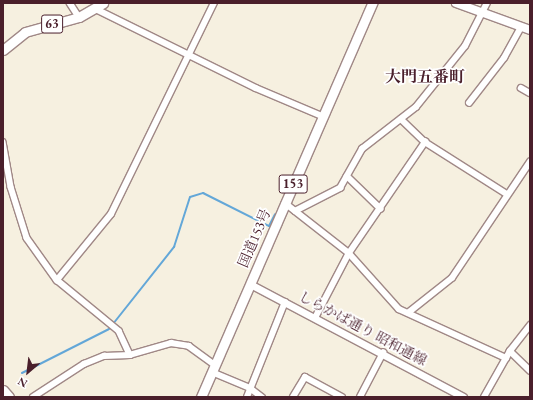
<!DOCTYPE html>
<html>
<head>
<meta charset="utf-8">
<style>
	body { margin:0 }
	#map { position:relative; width:533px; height:400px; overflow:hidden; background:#f6f0e0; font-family:"EB Garamond","Noto Serif JP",serif }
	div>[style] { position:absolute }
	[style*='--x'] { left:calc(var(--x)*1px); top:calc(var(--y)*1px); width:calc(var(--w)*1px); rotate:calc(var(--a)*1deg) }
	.stream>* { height:2px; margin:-1px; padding:0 1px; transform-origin:1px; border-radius:1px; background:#63a7d8 }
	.roads { filter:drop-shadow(1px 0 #a08886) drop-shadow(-1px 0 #a08886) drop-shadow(0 1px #a08886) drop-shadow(0 -1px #a08886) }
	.minor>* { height:5.5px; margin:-2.75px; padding:0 2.75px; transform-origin:2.75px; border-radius:2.75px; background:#fff }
	.tertiary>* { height:7px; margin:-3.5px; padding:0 3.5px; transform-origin:3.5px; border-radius:3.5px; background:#fff }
	.secondary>* { height:8px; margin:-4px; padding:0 4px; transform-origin:4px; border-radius:4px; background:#fff }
	.primary>* { height:9px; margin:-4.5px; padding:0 4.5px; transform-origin:4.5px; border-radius:4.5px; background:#fff }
	.trunk>* { height:9px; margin:-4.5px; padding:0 4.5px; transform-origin:4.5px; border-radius:4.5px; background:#fff }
	span { translate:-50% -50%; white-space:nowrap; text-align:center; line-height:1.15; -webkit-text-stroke:3.5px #fff; paint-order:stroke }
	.shield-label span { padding:1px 3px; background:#fff; border:1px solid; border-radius:3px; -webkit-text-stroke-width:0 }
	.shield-label { font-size:13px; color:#4a1f2b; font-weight:700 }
	.street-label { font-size:14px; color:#4a1f2b }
	.quarter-label { font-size:16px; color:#4a1f2b; font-weight:700 }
	.frame { position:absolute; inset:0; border:4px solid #4a1f2b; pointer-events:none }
	.north { position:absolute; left:8px; top:352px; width:40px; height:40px; -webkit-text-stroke:3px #fff; paint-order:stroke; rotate:208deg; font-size:11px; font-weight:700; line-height:16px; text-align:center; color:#4a1f2b }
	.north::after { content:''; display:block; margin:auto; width:14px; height:18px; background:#4a1f2b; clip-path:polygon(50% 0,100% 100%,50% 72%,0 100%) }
</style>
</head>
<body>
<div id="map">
	<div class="stream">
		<i style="--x:22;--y:373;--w:97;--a:-26.8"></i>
		<i style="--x:109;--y:329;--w:105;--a:-51.6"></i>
		<i style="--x:174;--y:247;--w:52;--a:-72.3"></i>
		<i style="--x:190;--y:197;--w:14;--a:-17"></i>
		<i style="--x:203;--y:193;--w:74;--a:26.6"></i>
		<i style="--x:269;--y:226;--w:13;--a:-63"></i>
	</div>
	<div class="roads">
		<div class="minor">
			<i style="--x:70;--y:3;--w:17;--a:57"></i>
			<i style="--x:96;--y:9;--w:178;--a:26.3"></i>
			<i style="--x:256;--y:88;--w:72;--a:23"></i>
			<i style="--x:521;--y:88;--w:10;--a:29"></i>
			<i style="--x:469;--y:103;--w:57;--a:-52.1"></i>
			<i style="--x:504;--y:58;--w:35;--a:-61"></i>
			<i style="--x:401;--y:119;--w:33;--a:44"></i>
			<i style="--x:425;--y:142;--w:97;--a:32.4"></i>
			<i style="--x:3;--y:142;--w:46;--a:79.9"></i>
			<i style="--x:11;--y:187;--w:53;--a:72.6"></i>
			<i style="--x:27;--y:238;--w:52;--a:54.5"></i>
			<i style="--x:57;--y:280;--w:80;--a:39.4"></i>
			<i style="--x:119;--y:331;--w:26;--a:65"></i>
			<i style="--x:347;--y:176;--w:47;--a:44.1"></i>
			<i style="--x:285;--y:203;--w:81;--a:38"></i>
			<i style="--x:349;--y:253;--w:75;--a:48.2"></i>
			<i style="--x:399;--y:309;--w:118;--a:24.6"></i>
			<i style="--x:295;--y:211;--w:51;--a:-27.1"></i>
			<i style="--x:340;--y:188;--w:45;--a:-60.6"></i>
			<i style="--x:362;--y:149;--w:68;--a:-37.9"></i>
			<i style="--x:416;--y:107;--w:78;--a:-51.2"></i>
			<i style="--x:465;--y:46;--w:48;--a:-62.9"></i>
			<i style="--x:57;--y:280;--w:85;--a:-50.7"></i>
			<i style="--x:111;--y:214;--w:235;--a:-64"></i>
			<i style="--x:408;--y:313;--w:56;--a:-38.5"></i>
			<i style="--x:452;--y:278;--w:140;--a:-56.1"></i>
			<i style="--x:315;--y:318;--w:73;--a:-62.4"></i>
			<i style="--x:349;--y:253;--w:135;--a:-55.6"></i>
			<i style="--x:510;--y:351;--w:28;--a:44"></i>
			<i style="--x:212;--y:372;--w:41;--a:22.8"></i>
			<i style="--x:250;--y:388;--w:15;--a:37"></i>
			<i style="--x:33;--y:397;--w:61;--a:-32.9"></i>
			<i style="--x:84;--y:364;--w:22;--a:-22"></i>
			<i style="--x:104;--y:356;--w:26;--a:-2"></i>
			<i style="--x:130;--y:355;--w:43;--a:-16.3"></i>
			<i style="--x:171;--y:343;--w:18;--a:9"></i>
			<i style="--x:189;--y:346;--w:32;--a:36"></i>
			<i style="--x:247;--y:397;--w:102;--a:-68.2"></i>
			<i style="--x:293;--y:397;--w:23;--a:-59"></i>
			<i style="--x:305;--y:377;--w:42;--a:28.4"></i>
			<i style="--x:360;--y:397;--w:50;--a:-62.4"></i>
			<i style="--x:484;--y:397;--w:53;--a:-60.5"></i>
			<i style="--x:510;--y:351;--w:33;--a:-52"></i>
		</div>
		<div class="tertiary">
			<i style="--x:250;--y:284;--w:241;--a:27.9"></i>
		</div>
		<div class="secondary">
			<i style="--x:456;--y:3;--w:79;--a:20"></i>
		</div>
		<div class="primary">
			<i style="--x:3;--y:50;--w:28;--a:-39"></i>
			<i style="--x:25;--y:32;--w:56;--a:-15.5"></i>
			<i style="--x:79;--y:17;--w:28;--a:-30"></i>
		</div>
		<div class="trunk">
			<i style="--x:3;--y:390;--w:9;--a:49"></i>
			<i style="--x:201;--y:397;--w:430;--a:-66.5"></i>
		</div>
	</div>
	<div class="shield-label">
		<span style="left:52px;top:24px">63</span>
		<span style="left:293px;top:184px">153</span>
	</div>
	<div class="street-label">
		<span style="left:254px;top:238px;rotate:-67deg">国道153号</span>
		<span style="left:363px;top:328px;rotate:28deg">しらかば通り 昭和通線</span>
	</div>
	<div class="quarter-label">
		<span style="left:425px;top:77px">大門五番町</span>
	</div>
	<div class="frame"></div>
	<div class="north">N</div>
</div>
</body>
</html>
